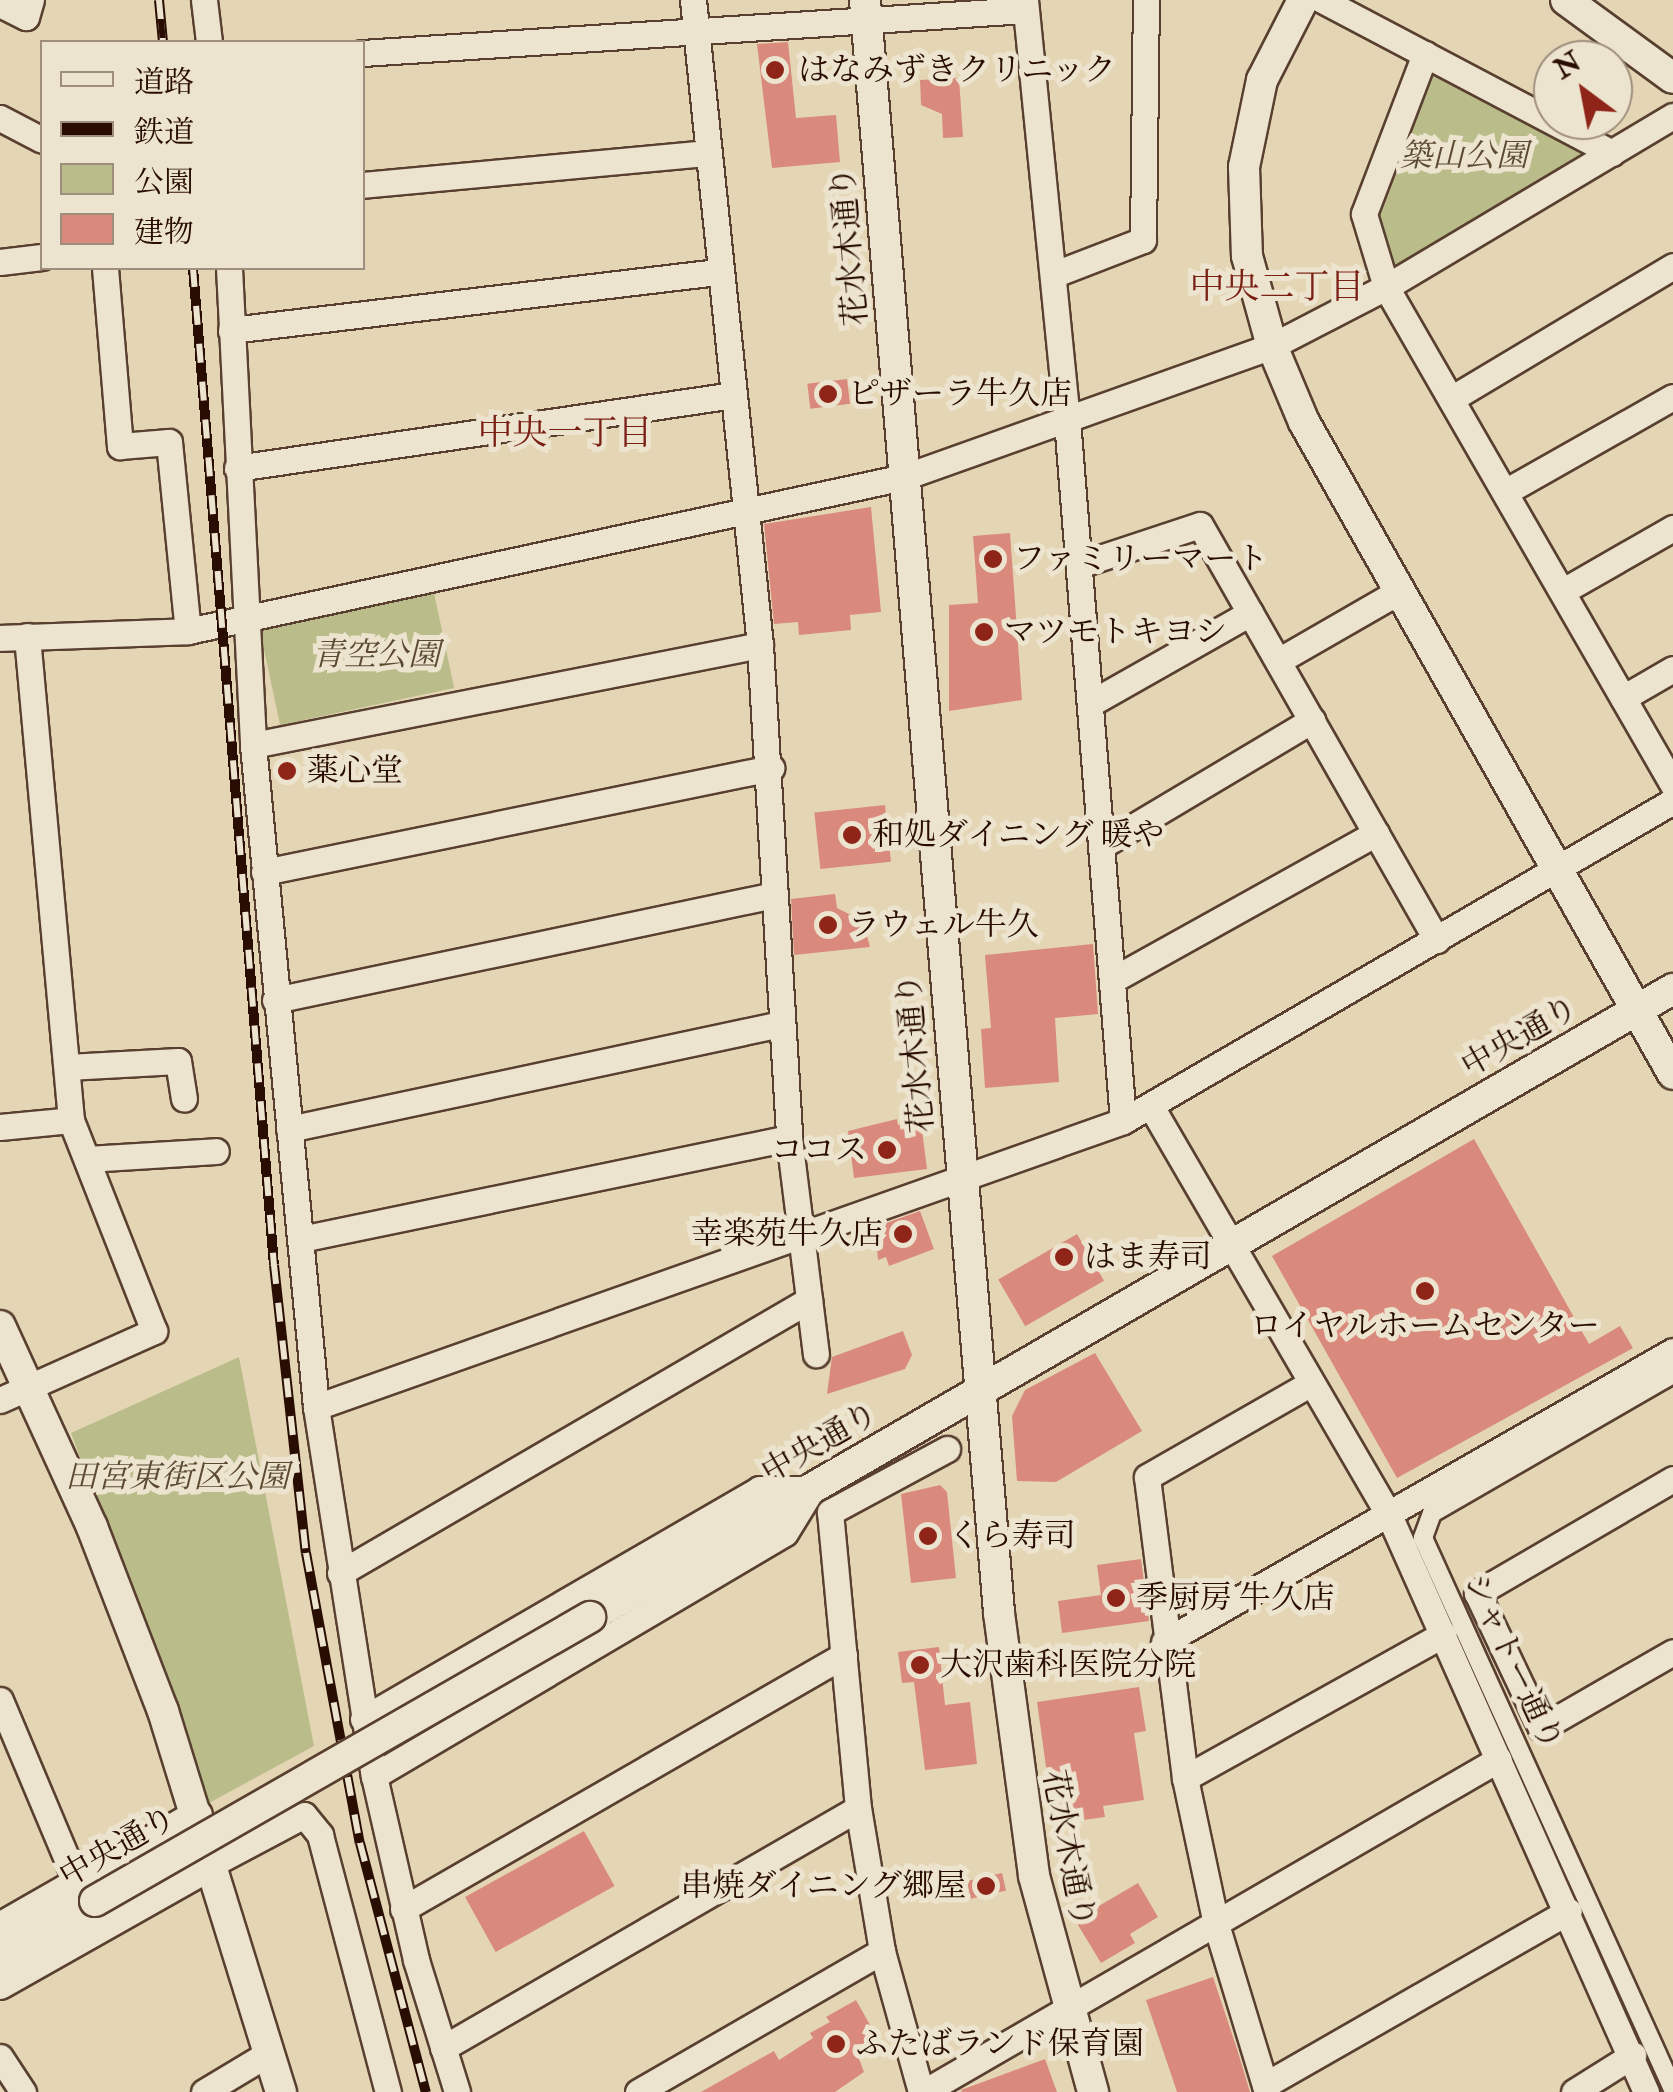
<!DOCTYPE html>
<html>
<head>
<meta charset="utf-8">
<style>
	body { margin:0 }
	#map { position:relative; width:1673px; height:2092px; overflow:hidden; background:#e4d6b5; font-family:"IM FELL Double Pica","Noto Serif JP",serif }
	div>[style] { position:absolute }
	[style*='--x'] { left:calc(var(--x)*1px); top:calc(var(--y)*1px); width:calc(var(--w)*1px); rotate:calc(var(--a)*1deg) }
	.green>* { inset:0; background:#babc8a; transform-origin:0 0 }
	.building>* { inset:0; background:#d98a7c; transform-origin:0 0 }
	.roads { filter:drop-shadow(2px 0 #583f2f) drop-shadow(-2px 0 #583f2f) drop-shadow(0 2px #583f2f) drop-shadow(0 -2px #583f2f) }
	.pedestrian>* { height:18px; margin:-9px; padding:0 9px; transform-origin:9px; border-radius:9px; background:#ede4cf }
	.minor>* { height:25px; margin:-12.5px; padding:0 12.5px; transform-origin:12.5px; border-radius:12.5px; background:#ede4cf }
	.tertiary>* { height:30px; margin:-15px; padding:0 15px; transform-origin:15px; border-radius:15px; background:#ede4cf }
	.rail>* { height:10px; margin-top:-5px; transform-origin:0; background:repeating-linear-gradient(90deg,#ede4cf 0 19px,#290d02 0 38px); box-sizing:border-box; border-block:2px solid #290d02 }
	.bridges { filter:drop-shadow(2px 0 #583f2f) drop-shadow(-2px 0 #583f2f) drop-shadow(0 2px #583f2f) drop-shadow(0 -2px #583f2f) }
	.tertiary-bridge>* { height:30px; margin:-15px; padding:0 15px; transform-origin:15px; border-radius:15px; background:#ede4cf }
	.dots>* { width:28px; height:28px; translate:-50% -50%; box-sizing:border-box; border:5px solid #ede4cf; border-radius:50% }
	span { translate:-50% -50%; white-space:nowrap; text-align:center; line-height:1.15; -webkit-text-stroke:10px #ede4cf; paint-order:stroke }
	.poi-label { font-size:32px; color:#290d02 }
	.left { translate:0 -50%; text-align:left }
	.right { translate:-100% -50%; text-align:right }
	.park-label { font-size:32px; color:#5c4a32; font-style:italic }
	.street-label { font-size:32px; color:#290d02 }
	.neighbourhood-label { font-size:35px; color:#7a1f14 }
	.legend { position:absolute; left:40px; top:40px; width:325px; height:230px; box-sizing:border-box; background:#ede4cf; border:2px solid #9f8e7d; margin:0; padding:12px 18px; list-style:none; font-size:30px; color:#290d02 }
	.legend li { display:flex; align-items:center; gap:20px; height:50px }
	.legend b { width:50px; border:2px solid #9f8e7d }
	.north { position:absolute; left:1533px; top:40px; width:100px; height:100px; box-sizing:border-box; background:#ede4cf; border:2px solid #9f8e7d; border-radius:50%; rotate:328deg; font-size:28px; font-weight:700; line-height:40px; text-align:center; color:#290d02 }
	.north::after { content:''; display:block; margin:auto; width:35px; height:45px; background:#8f2418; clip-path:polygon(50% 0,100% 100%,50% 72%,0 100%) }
</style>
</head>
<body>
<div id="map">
	<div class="green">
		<i style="clip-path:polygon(1425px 54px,1612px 153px,1386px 287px,1364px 215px)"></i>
		<i style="left:434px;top:593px;width:97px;height:178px;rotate:78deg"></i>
		<i style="clip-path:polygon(239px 1357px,314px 1746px,209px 1803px,71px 1433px)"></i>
	</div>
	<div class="building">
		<i style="clip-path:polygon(788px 42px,796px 118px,836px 115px,840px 162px,772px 168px,757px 44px)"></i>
		<i style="clip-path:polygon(959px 78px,963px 137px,943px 138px,942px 114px,921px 105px,920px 80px)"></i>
		<i style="left:847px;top:379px;width:25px;height:40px;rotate:83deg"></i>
		<i style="clip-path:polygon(871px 507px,881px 612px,850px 615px,851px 630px,799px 635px,798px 622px,774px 624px,764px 524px)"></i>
		<i style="clip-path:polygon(1010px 533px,1022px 700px,949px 711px,949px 605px,978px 603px,973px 536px)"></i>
		<i style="left:885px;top:805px;width:57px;height:71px;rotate:84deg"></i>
		<i style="clip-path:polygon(835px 894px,837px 908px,863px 921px,870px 947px,794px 955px,791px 899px)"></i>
		<i style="clip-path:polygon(1093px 944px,1098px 1014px,1055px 1018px,1059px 1082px,985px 1088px,981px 1029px,991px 1028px,985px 955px)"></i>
		<i style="clip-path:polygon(897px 1119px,898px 1125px,921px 1122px,927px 1169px,854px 1178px,848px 1131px)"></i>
		<i style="clip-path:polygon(1474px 1139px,1589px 1344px,1620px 1326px,1633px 1348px,1397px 1478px,1272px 1256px)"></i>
		<i style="clip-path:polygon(920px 1211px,934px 1249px,889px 1266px,886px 1257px,878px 1260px,875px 1227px)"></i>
		<i style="left:1077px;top:1234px;width:54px;height:91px;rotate:60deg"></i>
		<i style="clip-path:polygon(903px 1331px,912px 1355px,905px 1369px,827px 1394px,832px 1357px)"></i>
		<i style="clip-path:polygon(1095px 1353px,1142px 1431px,1056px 1482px,1017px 1481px,1012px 1416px,1025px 1390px)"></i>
		<i style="clip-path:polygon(940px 1485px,947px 1492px,956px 1578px,911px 1583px,901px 1494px)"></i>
		<i style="clip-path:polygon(1141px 1559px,1149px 1621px,1062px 1633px,1058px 1601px,1101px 1595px,1097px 1565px)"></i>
		<i style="clip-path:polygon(939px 1647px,945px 1705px,970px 1702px,977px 1764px,925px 1770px,914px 1682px,902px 1683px,898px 1652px)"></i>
		<i style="clip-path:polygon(1139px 1687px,1146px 1731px,1134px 1733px,1144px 1800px,1103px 1806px,1105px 1817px,1054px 1824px,1037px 1702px)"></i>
		<i style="left:584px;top:1831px;width:63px;height:136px;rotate:61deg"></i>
		<i style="left:1002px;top:1873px;width:18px;height:36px;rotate:77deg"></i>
		<i style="clip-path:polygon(1138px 1883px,1158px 1917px,1130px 1934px,1135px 1943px,1101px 1963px,1075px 1920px)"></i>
		<i style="clip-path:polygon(1213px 1977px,1237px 2049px,1250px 2092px,1177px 2092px,1146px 2000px)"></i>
		<i style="clip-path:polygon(856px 2000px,878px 2039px,856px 2051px,864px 2072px,835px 2092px,701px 2092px,774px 2051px,779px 2060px,813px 2038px,810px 2033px,830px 2022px,826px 2017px)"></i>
		<i style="clip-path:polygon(1045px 2059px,1057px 2092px,962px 2092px,961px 2090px)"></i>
	</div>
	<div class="roads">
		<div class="pedestrian">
			<i style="--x:1673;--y:1374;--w:278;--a:150"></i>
			<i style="--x:1432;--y:1513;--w:27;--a:110"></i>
			<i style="--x:1423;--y:1538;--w:605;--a:65.6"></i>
		</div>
		<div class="minor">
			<i style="--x:204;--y:0;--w:42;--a:83.2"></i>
			<i style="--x:693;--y:0;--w:648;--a:84.07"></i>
			<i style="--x:760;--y:645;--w:494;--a:86.6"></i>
			<i style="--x:789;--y:1138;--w:218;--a:82.9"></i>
			<i style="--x:1025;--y:0;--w:422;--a:84.3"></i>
			<i style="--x:1067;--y:420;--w:703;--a:85.43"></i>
			<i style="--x:1322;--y:0;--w:328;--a:27.8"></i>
			<i style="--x:0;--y:4;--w:29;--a:27"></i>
			<i style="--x:26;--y:17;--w:18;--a:-74"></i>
			<i style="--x:362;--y:53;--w:665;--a:-3.71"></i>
			<i style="--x:1425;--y:54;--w:171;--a:110.9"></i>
			<i style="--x:1364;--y:214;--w:76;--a:73.2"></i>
			<i style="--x:1386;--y:287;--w:575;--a:60.04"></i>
			<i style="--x:0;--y:118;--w:47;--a:27.6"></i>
			<i style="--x:362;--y:185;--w:346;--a:-5.3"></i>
			<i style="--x:0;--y:262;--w:42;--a:-6.8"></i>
			<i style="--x:105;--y:268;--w:179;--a:85.2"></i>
			<i style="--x:120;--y:446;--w:49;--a:-4.7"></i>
			<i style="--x:169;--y:442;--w:190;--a:84.3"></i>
			<i style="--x:229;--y:268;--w:478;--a:87.1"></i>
			<i style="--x:253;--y:745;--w:665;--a:84.56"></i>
			<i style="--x:316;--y:1407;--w:374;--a:81.1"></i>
			<i style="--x:374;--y:1776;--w:189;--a:77.1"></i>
			<i style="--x:416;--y:1960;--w:138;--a:72.7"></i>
			<i style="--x:1055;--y:274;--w:94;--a:-21.1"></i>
			<i style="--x:1143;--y:240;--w:240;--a:-89.3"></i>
			<i style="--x:231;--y:330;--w:492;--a:-6.8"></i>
			<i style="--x:1451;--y:399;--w:259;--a:-30.9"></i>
			<i style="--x:237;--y:468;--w:502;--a:-8.36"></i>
			<i style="--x:1505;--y:492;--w:193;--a:-29.5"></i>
			<i style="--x:1079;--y:565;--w:127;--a:-18.3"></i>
			<i style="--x:1200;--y:525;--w:478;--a:60.3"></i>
			<i style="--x:1563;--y:591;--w:127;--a:-29.8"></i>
			<i style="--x:0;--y:638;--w:188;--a:-2.1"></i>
			<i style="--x:188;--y:631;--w:732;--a:-12.14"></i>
			<i style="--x:904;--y:477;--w:391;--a:-19.6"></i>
			<i style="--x:1272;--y:346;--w:128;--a:-27.4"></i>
			<i style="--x:1386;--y:287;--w:334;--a:-30.8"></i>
			<i style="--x:1278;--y:661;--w:138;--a:-29.9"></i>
			<i style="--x:1623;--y:698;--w:58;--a:-30.1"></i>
			<i style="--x:1091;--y:703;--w:183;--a:-29.5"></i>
			<i style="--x:253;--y:745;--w:517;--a:-11.16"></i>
			<i style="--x:1101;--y:846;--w:246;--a:-30.8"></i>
			<i style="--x:264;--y:872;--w:518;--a:-11.59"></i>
			<i style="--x:1114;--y:979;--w:300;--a:-29.1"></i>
			<i style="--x:275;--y:1000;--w:510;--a:-11.88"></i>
			<i style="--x:67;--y:1067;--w:111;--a:-3.1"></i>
			<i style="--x:178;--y:1061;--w:38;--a:81"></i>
			<i style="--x:1152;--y:1108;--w:471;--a:59.8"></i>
			<i style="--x:1389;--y:1515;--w:632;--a:65.99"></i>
			<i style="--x:0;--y:1127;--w:71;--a:-5.6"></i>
			<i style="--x:289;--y:1129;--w:503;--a:-12.05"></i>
			<i style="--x:87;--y:1159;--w:129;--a:-3.5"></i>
			<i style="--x:301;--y:1239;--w:498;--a:-11.7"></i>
			<i style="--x:0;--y:1400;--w:169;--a:-24.1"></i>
			<i style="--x:154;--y:1331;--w:227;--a:-111.5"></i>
			<i style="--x:71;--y:1120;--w:486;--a:-95.2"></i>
			<i style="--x:316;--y:1407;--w:856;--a:-19.51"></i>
			<i style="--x:1123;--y:1121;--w:636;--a:-30.19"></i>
			<i style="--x:1673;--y:1479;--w:227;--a:149.8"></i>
			<i style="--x:1477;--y:1593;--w:149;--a:64.6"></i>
			<i style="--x:1541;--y:1728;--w:152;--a:-29.9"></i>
			<i style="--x:340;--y:1573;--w:543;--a:-30.2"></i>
			<i style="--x:1164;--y:1642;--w:586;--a:-29.76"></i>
			<i style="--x:0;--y:1700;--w:199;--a:67.2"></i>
			<i style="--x:363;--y:1719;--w:458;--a:-30.1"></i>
			<i style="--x:759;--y:1489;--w:52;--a:0"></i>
			<i style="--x:374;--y:1776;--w:477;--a:-30.6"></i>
			<i style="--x:785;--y:1533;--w:52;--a:-58.5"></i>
			<i style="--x:1185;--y:1778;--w:296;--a:-29.1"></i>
			<i style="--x:212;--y:1864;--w:104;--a:-28"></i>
			<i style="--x:304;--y:1815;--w:26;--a:51"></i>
			<i style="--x:320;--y:1835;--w:266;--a:75.2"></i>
			<i style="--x:403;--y:1909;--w:509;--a:-29.94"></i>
			<i style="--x:443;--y:2048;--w:479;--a:-30"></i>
			<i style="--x:0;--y:2057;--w:42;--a:56.7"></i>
			<i style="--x:1265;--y:2085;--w:350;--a:-29.8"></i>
			<i style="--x:204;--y:2092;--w:76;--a:-31"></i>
			<i style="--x:638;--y:2092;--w:282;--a:-30"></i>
			<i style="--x:921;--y:2092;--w:146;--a:-105.5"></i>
			<i style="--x:882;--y:1951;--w:145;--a:-99.5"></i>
			<i style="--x:858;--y:1808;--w:297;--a:-95.4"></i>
			<i style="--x:830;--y:1512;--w:133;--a:-28.3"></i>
			<i style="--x:924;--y:2092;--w:664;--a:-30.08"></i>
			<i style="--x:1267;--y:2092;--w:176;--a:-106.9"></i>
			<i style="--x:1216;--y:1924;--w:149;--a:-102"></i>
			<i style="--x:1185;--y:1778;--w:303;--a:-97.2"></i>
			<i style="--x:1147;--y:1477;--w:189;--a:-29.8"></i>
			<i style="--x:1574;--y:2092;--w:70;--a:-32.1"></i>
		</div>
		<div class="tertiary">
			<i style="--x:865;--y:0;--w:1619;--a:85.25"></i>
			<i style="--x:999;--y:1613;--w:265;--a:82.4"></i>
			<i style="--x:1034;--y:1876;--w:224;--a:74.7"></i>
			<i style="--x:1303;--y:0;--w:90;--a:117.1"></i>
			<i style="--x:1262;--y:80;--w:89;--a:101.7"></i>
			<i style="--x:1244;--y:167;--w:89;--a:88.1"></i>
			<i style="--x:1247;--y:256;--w:93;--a:74.5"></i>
			<i style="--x:1272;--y:346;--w:82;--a:67.2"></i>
			<i style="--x:1304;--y:422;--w:749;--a:60.49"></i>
			<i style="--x:1566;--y:0;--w:132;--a:36.1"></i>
			<i style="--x:0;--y:1326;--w:221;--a:65.4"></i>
			<i style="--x:92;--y:1527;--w:197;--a:68.9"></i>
			<i style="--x:163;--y:1711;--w:399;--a:72.8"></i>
			<i style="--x:590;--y:1617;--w:1252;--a:-30.11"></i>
			<i style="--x:0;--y:1928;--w:227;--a:-29.8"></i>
			<i style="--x:0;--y:1955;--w:109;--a:-29.6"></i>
			<i style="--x:0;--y:1984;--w:244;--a:-29.5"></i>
		</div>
	</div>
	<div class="rail">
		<i style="--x:159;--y:0;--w:42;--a:84.6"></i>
		<i style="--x:193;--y:268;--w:1000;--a:85.36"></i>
		<i style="--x:274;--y:1265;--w:290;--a:83.7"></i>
		<i style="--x:306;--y:1553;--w:295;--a:79.5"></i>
		<i style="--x:360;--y:1843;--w:258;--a:75.2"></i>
	</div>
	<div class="bridges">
		<div class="tertiary-bridge">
			<i style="--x:95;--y:1901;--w:571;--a:-29.84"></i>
		</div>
	</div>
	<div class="dots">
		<i style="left:775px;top:70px;background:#8f2418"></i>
		<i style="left:828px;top:394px;background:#8f2418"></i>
		<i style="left:993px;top:559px;background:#8f2418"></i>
		<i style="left:984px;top:632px;background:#8f2418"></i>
		<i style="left:287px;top:771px;background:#8f2418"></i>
		<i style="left:852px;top:835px;background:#8f2418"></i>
		<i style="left:828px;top:925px;background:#8f2418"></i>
		<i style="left:887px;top:1150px;background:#8f2418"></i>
		<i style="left:903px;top:1234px;background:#8f2418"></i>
		<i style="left:1064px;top:1257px;background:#8f2418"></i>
		<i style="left:1425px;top:1291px;background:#8f2418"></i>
		<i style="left:928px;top:1536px;background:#8f2418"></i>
		<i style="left:1116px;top:1598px;background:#8f2418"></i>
		<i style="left:920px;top:1665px;background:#8f2418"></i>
		<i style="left:986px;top:1886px;background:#8f2418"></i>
		<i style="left:836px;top:2044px;background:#8f2418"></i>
	</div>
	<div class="poi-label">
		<span class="left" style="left:798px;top:70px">はなみずきクリニック</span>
		<span class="left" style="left:848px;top:394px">ピザーラ牛久店</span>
		<span class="left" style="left:1013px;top:559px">ファミリーマート</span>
		<span class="left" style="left:1004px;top:632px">マツモトキヨシ</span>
		<span class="left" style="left:307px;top:771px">薬心堂</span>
		<span class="left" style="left:872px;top:835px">和処ダイニング 暖や</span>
		<span class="left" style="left:848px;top:925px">ラウェル牛久</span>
		<span class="right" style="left:867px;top:1150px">ココス</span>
		<span class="right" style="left:883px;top:1234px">幸楽苑牛久店</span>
		<span class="left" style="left:1084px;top:1257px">はま寿司</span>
		<span style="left:1425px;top:1326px">ロイヤルホームセンター</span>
		<span class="left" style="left:948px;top:1536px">くら寿司</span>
		<span class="left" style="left:1136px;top:1598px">季厨房 牛久店</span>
		<span class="left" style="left:940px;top:1665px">大沢歯科医院分院</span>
		<span class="right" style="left:966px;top:1886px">串焼ダイニング郷屋</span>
		<span class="left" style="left:856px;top:2044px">ふたばランド保育園</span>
	</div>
	<div class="park-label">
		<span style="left:1464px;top:156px">築山公園</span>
		<span style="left:376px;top:655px">青空公園</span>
		<span style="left:177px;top:1477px">田宮東街区公園</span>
	</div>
	<div class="street-label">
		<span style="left:850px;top:246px;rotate:-95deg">花水木通り</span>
		<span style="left:1520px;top:1037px;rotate:-30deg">中央通り</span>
		<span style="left:916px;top:1053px;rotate:-95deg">花水木通り</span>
		<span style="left:820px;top:1443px;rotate:-30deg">中央通り</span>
		<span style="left:1513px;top:1662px;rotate:65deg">シャトー通り</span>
		<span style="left:118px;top:1847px;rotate:-30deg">中央通り</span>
		<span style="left:1068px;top:1849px;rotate:79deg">花水木通り</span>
	</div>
	<div class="neighbourhood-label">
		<span style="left:1277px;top:287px">中央二丁目</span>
		<span style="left:565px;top:433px">中央一丁目</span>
	</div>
	<ul class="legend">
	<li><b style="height:12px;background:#ede4cf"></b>道路</li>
	<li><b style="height:12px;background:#290d02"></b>鉄道</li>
	<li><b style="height:28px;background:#babc8a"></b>公園</li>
	<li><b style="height:28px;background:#d98a7c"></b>建物</li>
	</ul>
	<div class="north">N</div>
</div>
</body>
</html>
